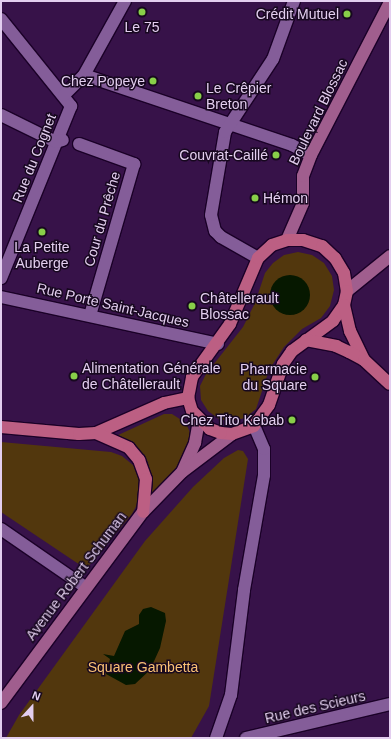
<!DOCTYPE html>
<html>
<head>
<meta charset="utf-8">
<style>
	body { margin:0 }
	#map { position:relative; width:391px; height:739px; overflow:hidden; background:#371249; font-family:Arial,sans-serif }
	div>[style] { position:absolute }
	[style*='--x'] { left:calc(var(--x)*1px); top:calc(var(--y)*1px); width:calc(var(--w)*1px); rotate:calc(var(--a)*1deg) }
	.green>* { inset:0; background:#52370d }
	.water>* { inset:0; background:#061800 }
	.round { border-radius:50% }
	.roads { filter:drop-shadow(1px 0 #1b0128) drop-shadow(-1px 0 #1b0128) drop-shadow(0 1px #1b0128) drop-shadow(0 -1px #1b0128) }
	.street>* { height:12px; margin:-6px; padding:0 6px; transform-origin:6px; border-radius:6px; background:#845d99 }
	.secondary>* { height:12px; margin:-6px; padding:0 6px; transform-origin:6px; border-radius:6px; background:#a05e8e }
	.primary>* { height:12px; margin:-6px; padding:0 6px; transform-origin:6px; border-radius:6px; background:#bc5f83 }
	.dots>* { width:11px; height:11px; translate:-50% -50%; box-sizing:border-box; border:2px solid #17081f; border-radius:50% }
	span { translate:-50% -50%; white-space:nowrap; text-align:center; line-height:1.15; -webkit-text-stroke:3px #17081f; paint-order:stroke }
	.poi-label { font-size:14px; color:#e3ceef }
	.right { translate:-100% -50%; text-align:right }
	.left { translate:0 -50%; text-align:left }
	.street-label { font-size:14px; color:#e3ceef }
	.park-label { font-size:14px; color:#fac174 }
	.frame { position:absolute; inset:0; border:2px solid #e3ceef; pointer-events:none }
	.north { position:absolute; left:12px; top:687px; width:40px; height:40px; -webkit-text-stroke:3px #17081f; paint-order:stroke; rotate:21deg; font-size:11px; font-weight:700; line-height:16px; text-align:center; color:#e3ceef }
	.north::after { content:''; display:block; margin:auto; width:14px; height:18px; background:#e3ceef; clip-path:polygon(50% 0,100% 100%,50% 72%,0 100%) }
</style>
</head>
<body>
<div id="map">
	<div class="green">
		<i style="clip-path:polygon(298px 252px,312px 255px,324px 263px,332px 276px,334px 290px,330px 306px,321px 318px,302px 329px,284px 347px,269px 370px,256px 409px,245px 418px,232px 421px,219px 419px,208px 411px,201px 400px,200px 386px,206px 374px,243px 327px,255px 303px,265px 273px,273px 263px,284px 255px)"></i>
		<i style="clip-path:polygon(164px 414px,172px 414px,186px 423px,191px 435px,190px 444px,182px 462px,152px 496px,148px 462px,139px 449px,116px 436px)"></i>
		<i style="clip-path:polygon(1px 442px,111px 452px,122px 456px,139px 470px,141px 477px,138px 503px,132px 514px,86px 569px,1px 512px)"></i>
		<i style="clip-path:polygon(238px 450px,243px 451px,248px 459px,209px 706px,191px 738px,6px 738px,19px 715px,145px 541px,193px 487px,224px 458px)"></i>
	</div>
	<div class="water">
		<i class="round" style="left:270px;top:275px;width:40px;height:40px"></i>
		<i style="clip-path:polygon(151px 607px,165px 613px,166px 621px,160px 648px,150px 670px,135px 684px,126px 685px,106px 674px,110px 659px,103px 654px,114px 656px,125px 631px,139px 624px,139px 615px,143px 609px)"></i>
	</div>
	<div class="roads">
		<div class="street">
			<i style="--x:1;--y:19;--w:112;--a:51.2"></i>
			<i style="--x:71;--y:106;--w:186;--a:112.1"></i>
			<i style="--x:84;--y:75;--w:219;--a:18.6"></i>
			<i style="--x:292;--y:145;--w:21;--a:28"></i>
			<i style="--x:64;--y:95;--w:28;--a:-45"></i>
			<i style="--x:84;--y:75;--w:85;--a:-61"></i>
			<i style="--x:1;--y:115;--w:61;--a:26.1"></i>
			<i style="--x:56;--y:142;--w:7;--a:-16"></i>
			<i style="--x:79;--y:144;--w:59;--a:20"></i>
			<i style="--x:134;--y:164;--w:157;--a:106.2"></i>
			<i style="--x:258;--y:258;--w:43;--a:-150.4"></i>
			<i style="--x:221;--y:237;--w:8;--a:-135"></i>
			<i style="--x:215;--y:231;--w:16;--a:-104"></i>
			<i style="--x:211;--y:215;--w:84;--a:-80.4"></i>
			<i style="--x:225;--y:132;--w:87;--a:-56.7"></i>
			<i style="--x:273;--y:59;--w:62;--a:-70.1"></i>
			<i style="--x:1;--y:297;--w:222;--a:12.2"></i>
			<i style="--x:1;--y:529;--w:102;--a:34.6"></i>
			<i style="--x:216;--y:738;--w:46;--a:-70.8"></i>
			<i style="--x:231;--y:695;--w:106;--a:-82.9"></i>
			<i style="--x:244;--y:590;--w:117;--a:-80.1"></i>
			<i style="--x:264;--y:475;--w:26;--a:-90"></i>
			<i style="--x:264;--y:449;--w:25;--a:-113"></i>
			<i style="--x:246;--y:738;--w:148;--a:-13.3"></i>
		</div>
		<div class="secondary">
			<i style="--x:287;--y:240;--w:40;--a:-66.6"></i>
			<i style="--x:303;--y:203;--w:27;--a:-90"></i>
			<i style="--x:303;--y:176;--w:22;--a:-69"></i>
			<i style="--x:311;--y:155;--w:172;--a:-62.7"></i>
			<i style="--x:347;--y:291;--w:55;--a:-39.1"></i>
			<i style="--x:183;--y:470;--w:30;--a:-66"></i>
			<i style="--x:195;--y:443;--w:23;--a:-80"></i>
			<i style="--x:1;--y:703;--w:238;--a:-53.4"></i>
			<i style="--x:143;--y:512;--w:56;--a:-45.7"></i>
			<i style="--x:182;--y:472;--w:63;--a:-37.2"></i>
		</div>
		<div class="primary">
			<i style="--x:287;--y:240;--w:16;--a:0"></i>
			<i style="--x:303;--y:240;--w:20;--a:18"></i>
			<i style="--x:322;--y:246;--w:18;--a:43"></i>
			<i style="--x:335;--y:258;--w:17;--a:59"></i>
			<i style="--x:344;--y:273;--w:18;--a:81"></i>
			<i style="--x:347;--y:291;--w:14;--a:102"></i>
			<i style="--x:344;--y:305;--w:19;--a:125"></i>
			<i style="--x:333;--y:321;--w:51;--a:143.8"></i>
			<i style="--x:292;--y:351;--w:16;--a:125"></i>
			<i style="--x:283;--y:364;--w:43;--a:108.9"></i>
			<i style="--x:269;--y:405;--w:26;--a:126"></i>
			<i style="--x:254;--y:426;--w:23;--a:160"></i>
			<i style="--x:232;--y:434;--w:11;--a:-175"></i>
			<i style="--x:221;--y:433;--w:12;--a:-160"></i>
			<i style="--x:210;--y:429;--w:25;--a:-135"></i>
			<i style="--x:192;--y:411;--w:14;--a:-107"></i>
			<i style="--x:188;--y:398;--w:21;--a:-79"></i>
			<i style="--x:192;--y:377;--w:65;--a:-54.4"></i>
			<i style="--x:230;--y:324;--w:72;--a:-67"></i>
			<i style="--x:258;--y:258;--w:19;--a:-43"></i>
			<i style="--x:272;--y:245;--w:16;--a:-18"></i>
			<i style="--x:344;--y:305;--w:27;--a:77"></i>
			<i style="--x:350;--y:331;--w:32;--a:64"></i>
			<i style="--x:306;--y:340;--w:31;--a:11"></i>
			<i style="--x:336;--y:346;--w:14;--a:25"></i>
			<i style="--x:349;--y:352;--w:17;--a:28"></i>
			<i style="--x:364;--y:360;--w:35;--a:43"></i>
			<i style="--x:1;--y:427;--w:78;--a:5.1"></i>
			<i style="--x:79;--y:434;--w:17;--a:-3"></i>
			<i style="--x:96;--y:433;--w:74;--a:-23.8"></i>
			<i style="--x:164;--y:403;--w:25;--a:-12"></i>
			<i style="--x:96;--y:433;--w:36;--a:24"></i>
			<i style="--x:129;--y:448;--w:16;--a:50"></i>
			<i style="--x:139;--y:460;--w:20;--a:70"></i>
			<i style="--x:146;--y:479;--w:33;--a:95"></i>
		</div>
	</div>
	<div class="dots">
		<i style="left:142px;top:12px;background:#88cf49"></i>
		<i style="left:347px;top:14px;background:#88cf49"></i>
		<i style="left:153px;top:81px;background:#88cf49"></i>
		<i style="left:198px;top:96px;background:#88cf49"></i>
		<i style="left:276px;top:155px;background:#88cf49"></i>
		<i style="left:255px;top:198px;background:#88cf49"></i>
		<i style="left:42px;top:232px;background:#88cf49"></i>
		<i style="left:192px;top:306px;background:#88cf49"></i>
		<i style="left:74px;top:376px;background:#88cf49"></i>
		<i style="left:315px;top:377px;background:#88cf49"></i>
		<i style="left:292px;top:420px;background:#88cf49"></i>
	</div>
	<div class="poi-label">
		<span class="right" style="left:339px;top:14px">Crédit Mutuel</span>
		<span style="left:142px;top:27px">Le 75</span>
		<span class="right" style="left:145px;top:81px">Chez Popeye</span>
		<span class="left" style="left:206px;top:96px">Le Crêpier<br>Breton</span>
		<span class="right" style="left:268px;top:155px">Couvrat-Caillé</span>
		<span class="left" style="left:263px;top:198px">Hémon</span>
		<span style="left:42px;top:255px">La Petite<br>Auberge</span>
		<span class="left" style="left:200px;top:306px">Châtellerault<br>Blossac</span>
		<span class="left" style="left:82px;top:376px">Alimentation Générale<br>de Châtellerault</span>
		<span class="right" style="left:307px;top:377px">Pharmacie<br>du Square</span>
		<span class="right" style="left:284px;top:420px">Chez Tito Kebab</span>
	</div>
	<div class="street-label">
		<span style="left:318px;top:112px;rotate:-64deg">Boulevard Blossac</span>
		<span style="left:34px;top:158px;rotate:-68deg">Rue du Cognet</span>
		<span style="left:102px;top:219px;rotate:-74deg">Cour du Prêche</span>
		<span style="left:113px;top:305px;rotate:13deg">Rue Porte Saint-Jacques</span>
		<span style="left:76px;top:576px;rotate:-53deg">Avenue Robert Schuman</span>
		<span style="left:315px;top:707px;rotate:-13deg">Rue des Scieurs</span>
	</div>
	<div class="park-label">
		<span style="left:143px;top:667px">Square Gambetta</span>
	</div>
	<div class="frame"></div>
	<div class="north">N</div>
</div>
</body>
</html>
